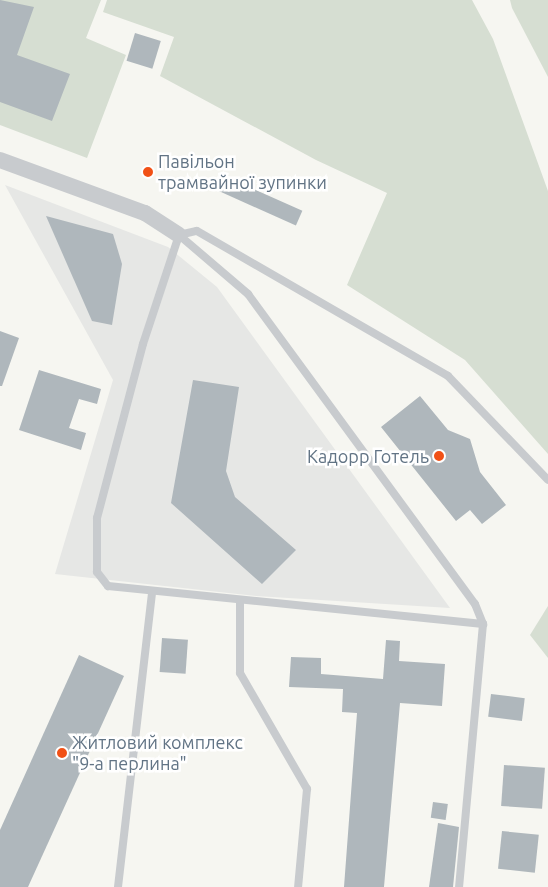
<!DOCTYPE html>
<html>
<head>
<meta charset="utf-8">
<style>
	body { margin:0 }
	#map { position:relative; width:548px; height:887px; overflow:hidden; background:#f6f6f1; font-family:Ubuntu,sans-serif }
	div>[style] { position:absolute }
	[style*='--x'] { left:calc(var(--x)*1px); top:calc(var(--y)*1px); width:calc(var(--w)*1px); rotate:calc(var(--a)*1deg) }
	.built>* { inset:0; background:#e6e7e5 }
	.green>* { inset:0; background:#d6ded2 }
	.building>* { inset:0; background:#afb7bc; transform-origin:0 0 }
	.lane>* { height:8px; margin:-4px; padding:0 4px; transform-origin:4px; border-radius:4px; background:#c8cbce }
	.street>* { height:16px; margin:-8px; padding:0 8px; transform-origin:8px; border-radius:8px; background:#c8cbce }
	.dots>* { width:14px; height:14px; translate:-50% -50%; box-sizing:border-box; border:2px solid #fff; border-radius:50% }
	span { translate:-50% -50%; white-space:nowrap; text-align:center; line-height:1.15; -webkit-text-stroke:5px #fff; paint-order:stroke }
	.poi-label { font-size:18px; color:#627485 }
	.left { translate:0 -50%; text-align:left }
	.right { translate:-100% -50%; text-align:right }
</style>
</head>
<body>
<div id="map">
	<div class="built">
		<i style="clip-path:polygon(5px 185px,168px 247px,217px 287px,450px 608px,256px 596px,55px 574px,113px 380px)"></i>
	</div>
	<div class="green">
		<i style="clip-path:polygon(0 0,101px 0,86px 38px,126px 55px,87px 158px,0 125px)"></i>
		<i style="clip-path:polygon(107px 0,472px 0,493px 39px,548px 191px,548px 454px,465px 360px,347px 285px,387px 193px,316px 160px,160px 76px,174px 37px,103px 12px)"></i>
		<i style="clip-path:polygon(510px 0,548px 0,548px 77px,512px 8px)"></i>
		<i style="clip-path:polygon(548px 606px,548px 658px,530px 635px)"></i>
	</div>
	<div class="building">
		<i style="clip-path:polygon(0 0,34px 7px,17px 55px,70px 74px,52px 121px,0 102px)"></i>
		<i style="left:135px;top:33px;width:27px;height:29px;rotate:17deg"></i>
		<i style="left:222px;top:175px;width:88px;height:16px;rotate:24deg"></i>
		<i style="clip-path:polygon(46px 216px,113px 234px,122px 264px,112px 325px,92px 321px)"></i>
		<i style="clip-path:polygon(0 331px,19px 338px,2px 386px,0 386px)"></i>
		<i style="clip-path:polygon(39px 370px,101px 389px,97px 404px,79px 399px,69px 428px,86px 433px,81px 450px,19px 430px)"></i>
		<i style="clip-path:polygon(193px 380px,239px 387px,226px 471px,235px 497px,296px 550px,262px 584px,171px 503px)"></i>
		<i style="clip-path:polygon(420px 396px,448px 430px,470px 439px,480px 472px,506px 505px,482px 524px,470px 510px,456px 521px,381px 427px)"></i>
		<i style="left:162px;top:638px;width:26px;height:34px;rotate:4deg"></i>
		<i style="clip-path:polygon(386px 640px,400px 641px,399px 661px,445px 664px,442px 706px,400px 703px,384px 887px,344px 887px,357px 713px,342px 712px,343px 689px,289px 687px,291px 657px,321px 658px,321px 674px,383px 679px)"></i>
		<i style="clip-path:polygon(79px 655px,124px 676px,28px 887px,0 887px,0 830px)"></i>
		<i style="left:491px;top:694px;width:34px;height:23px;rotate:7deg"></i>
		<i style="left:504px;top:765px;width:41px;height:41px;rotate:4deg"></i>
		<i style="left:433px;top:802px;width:15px;height:16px;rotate:8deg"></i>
		<i style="clip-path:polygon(438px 823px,459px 827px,453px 887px,429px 887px)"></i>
		<i style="left:502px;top:831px;width:37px;height:38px;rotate:6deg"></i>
	</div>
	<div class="lane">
		<i style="--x:179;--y:235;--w:91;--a:40.5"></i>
		<i style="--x:248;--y:294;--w:384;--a:53.8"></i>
		<i style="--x:475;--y:604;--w:22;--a:68"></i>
		<i style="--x:483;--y:624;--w:264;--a:95.2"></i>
		<i style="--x:179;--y:235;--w:115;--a:108.3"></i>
		<i style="--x:143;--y:344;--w:180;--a:104.8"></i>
		<i style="--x:97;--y:518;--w:54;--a:90"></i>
		<i style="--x:97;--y:572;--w:18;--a:52"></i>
		<i style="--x:108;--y:586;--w:377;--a:5.8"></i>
		<i style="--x:179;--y:235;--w:18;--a:-13"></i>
		<i style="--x:197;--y:231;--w:290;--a:30"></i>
		<i style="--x:448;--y:376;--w:144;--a:46.1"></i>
		<i style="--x:240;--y:602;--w:71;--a:90"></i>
		<i style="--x:240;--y:673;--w:134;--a:60"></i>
		<i style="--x:307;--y:789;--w:98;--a:95.2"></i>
		<i style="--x:118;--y:887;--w:298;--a:-83.4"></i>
	</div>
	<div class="street">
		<i style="--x:0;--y:160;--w:154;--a:20.1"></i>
		<i style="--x:145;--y:213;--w:40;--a:32.9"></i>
	</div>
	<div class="dots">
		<i style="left:148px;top:172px;background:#f15116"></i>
		<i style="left:439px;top:456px;background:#f15116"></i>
		<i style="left:62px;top:753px;background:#f15116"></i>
	</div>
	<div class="poi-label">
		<span class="left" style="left:158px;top:172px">Павільон<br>трамвайної зупинки</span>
		<span class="right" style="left:429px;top:456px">Кадорр Готель</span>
		<span class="left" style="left:72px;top:753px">Житловий комплекс<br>"9-а перлина"</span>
	</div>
</div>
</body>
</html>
